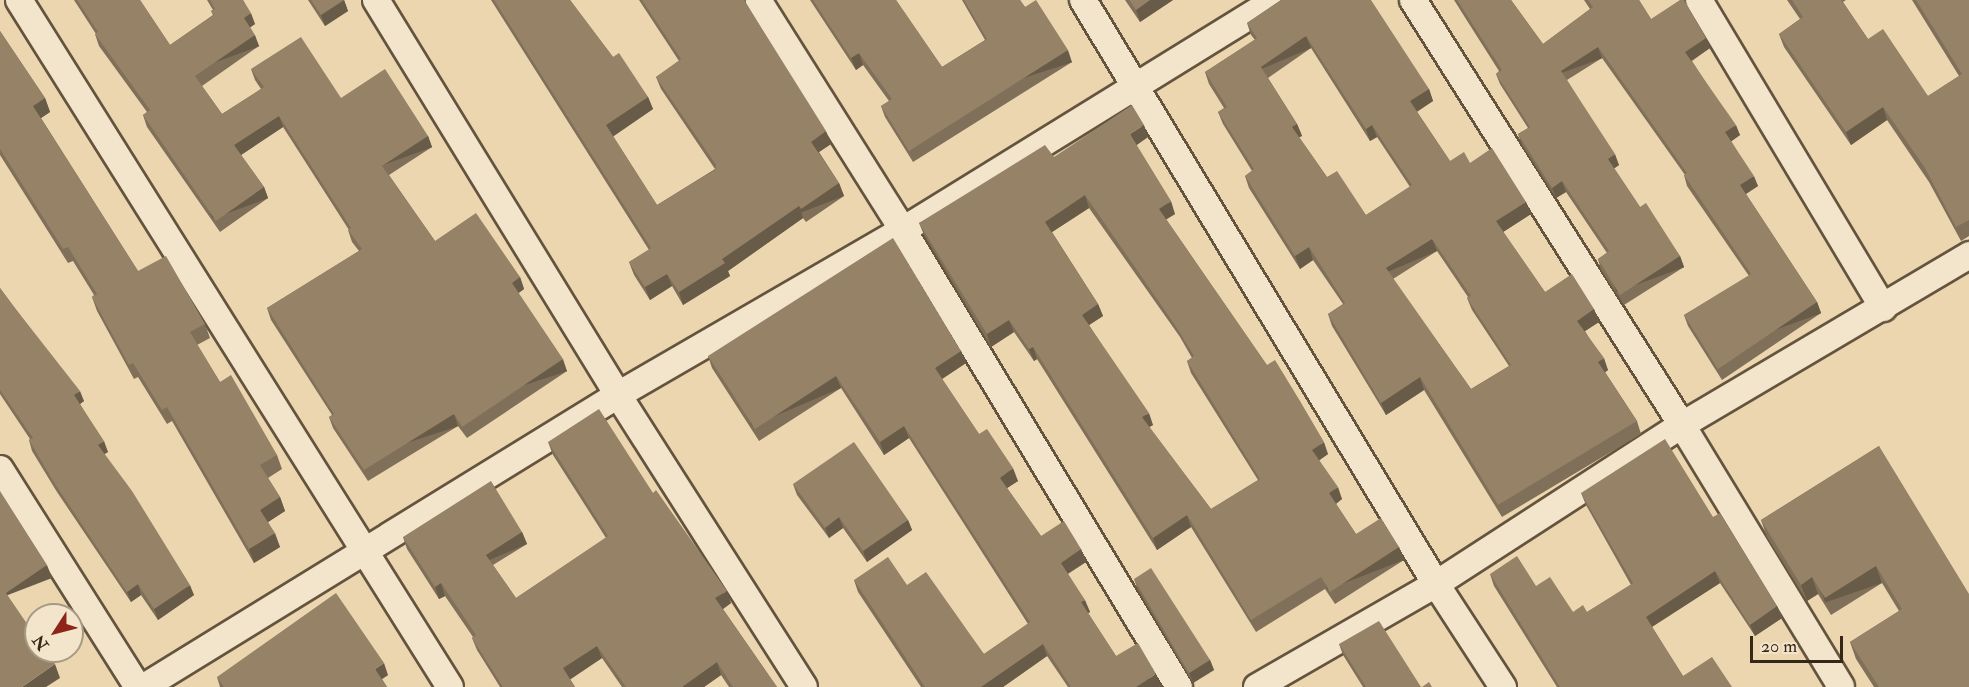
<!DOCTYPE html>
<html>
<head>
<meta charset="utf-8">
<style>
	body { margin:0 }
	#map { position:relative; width:1969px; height:687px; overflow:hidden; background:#ecd6b0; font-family:"IM FELL Double Pica",serif }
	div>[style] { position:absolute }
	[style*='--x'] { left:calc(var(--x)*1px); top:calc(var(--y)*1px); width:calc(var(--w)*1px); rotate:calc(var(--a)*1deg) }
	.roads { filter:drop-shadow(2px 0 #64543e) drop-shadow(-2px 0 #64543e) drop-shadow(0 2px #64543e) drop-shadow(0 -2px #64543e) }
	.street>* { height:26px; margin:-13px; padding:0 13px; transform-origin:13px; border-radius:13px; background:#f3e4cc }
	.wall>* { inset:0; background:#807059 }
	.shaded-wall>* { inset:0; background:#685b48; transform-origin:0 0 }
	.building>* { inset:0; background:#958267 }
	span { translate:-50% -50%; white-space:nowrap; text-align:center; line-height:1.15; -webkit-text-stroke:6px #f3e4cc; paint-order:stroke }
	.north { position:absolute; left:24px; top:603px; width:60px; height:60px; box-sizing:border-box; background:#f3e4cc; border:2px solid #a79984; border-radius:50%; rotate:234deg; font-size:16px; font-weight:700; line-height:24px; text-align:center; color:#362818 }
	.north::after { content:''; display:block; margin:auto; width:21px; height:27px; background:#8f2418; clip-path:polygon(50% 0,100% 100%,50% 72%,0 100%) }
	.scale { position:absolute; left:1750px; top:636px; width:93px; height:27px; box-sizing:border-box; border:3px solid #362818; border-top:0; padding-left:8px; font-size:18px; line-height:21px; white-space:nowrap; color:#362818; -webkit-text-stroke:4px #f3e4cc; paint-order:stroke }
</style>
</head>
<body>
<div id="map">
	<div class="roads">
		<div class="street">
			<i style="--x:19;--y:0;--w:811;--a:57.9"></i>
			<i style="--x:376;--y:0;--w:463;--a:58.5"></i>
			<i style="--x:618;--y:395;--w:346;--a:57.5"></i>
			<i style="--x:758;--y:0;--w:272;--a:57.8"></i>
			<i style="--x:903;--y:230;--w:534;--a:58.87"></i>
			<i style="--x:1083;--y:0;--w:682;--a:58.85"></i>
			<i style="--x:1436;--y:584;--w:123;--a:57"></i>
			<i style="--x:1413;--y:0;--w:503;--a:57.67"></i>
			<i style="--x:1682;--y:425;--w:306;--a:58.7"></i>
			<i style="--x:1699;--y:0;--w:359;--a:59.1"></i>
			<i style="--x:0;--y:469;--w:258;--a:57.7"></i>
			<i style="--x:144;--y:687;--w:557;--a:-31.63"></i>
			<i style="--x:618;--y:395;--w:329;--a:-30.1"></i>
			<i style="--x:903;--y:230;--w:438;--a:-31.7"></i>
			<i style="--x:1257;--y:687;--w:207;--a:-29.9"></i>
			<i style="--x:1436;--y:584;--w:293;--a:-32.9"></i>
			<i style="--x:1682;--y:425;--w:334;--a:-30.6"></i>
		</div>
	</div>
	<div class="wall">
		<i style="clip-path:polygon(74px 0,140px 0,170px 45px,213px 15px,211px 11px,213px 10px,207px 0,243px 0,255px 24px,250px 27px,259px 46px,202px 86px,222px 114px,261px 89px,255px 80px,251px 69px,341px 98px,428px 136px,432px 147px,389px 175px,435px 241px,520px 277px,524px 289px,518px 293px,567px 371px,467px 438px,458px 426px,368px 481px,333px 428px,329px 417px,332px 415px,271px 320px,267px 308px,359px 251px,352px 242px,348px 230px,349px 230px,283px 127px,241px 155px,264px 187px,268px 198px,220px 232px,147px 127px,143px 115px,147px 112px,99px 46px,95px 34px,96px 34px)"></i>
		<i style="clip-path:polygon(308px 0,344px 0,348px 11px,325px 26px)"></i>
		<i style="clip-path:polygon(491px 0,570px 0,613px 57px,648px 97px,653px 109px,613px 136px,657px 205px,715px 169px,661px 89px,656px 77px,679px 61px,639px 0,746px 0,746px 3px,831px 144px,819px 152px,839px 183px,844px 196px,806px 222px,803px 218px,728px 271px,730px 276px,683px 305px,672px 286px,650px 300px,634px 275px,629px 262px,649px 250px)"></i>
		<i style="clip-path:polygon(810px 0,896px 0,942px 67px,985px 40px,962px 0,1020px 0,1025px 7px,1072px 62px,913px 162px,885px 117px,881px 106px,889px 101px,863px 65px,856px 70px)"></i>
		<i style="clip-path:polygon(1125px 0,1173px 0,1140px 22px)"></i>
		<i style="clip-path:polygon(evenodd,1281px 0,1429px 89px,1433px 101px,1417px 112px,1450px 161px,1470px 163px,1526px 202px,1531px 214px,1503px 232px,1545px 292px,1594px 309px,1599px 322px,1585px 331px,1608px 370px,1605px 372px,1637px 421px,1641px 434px,1502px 517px,1424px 390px,1386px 415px,1332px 326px,1328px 314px,1343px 304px,1313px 260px,1300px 269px,1249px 188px,1245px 176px,1252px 171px,1223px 124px,1218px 112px,1224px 108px,1209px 84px,1205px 72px,1255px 40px,1251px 35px,1247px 23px,1281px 0,1311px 48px,1370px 141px,1377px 137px,1410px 187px,1366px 215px,1327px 177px,1299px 137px,1302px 136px,1297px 124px,1268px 78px,1311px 48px,1281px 0,1437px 251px,1468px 297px,1467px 298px,1472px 310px,1509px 366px,1471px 389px,1393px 279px,1437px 251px)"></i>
		<i style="clip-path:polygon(1454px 0,1511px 0,1543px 44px,1590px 9px,1584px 0,1639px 0,1651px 19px,1706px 38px,1710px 48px,1692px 61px,1740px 135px,1731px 141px,1758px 186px,1746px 194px,1817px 302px,1821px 313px,1722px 380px,1688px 326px,1684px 315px,1749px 276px,1687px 186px,1684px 175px,1685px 175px,1602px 58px,1567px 80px,1619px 165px,1614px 168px,1640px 207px,1680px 256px,1684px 267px,1624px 305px,1601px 270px,1598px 259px,1607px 253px,1566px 192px,1556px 198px,1522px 145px,1518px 134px,1528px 128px,1500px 84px,1496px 74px,1499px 71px)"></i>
		<i style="clip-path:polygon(1787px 0,1846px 0,1843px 2px,1868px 39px,1928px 96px,1959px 76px,1912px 0,1969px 0,1969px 236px,1961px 241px,1929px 182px,1887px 120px,1851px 145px,1784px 47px,1779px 34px,1800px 19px)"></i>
		<i style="clip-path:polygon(0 31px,45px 98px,50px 112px,41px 118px,138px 271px,205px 324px,210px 338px,197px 345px,220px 382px,277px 455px,282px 469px,268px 478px,280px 497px,285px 511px,268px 522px,280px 547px,254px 563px,172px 421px,167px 424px,138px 377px,134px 379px,97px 311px,92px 297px,94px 295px,73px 261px,68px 263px,0 155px)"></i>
		<i style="clip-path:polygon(evenodd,1148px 137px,1136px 145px,1175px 214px,1166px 219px,1328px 454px,1319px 460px,1342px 499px,1336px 504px,1356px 534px,1399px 547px,1404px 560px,1335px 604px,1325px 589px,1256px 632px,1191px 527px,1157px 550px,1037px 359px,1034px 361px,1014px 332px,991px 347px,924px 235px,919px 223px,1054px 157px,1148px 137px,1089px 208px,1180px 337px,1192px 358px,1187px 361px,1191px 373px,1258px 480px,1211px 509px,1149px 427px,1153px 425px,1089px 325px,1103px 316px,1098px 304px,1052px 232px,1089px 208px)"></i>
		<i style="clip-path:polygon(0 288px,84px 401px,80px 404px,108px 452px,104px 454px,194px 595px,158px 620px,141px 595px,131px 602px,57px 492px,32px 451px,29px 440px,30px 439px,0 394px)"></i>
		<i style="clip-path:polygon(961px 351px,966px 363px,942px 379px,979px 434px,1018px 481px,1007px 488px,1041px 536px,1081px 549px,1086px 562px,1068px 574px,1090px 612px,1088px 613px,1116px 656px,1161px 686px,1159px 687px,1068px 687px,1047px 656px,1003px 687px,921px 687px,858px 592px,854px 580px,907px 585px,984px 654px,1028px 624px,909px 438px,884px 455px,841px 388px,759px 441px,712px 368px,708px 356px)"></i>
		<i style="clip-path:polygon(548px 442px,653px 493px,731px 603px,723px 609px,777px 687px,729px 687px,721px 675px,704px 687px,622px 687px,602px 658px,570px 679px,575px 687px,500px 687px,477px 650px,472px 638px,473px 637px,445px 596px,439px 599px,407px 549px,403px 537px,522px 532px,527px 544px,493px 565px,516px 598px,606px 538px,553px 455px)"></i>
		<i style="clip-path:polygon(1879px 446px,1969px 687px,1874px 687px,1856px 659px,1850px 642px,1899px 611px,1882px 583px,1831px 615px,1818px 594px,1807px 601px,1767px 537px,1761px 520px)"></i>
		<i style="clip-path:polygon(793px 484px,908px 520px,912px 530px,867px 562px,843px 528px,829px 538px,797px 495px)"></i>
		<i style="clip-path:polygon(1581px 493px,1713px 517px,1777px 606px,1782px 618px,1755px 636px,1720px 583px,1652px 627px,1683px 676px,1732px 687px,1557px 687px,1494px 586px,1490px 574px,1536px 586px,1573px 612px,1587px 612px,1631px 585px,1586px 505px)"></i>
		<i style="clip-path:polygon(1134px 579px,1210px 660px,1214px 670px,1193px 683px,1138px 590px)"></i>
		<i style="clip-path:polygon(1339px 644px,1421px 687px,1363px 687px,1343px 655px)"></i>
		<i style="clip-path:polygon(388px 675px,382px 679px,387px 687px,220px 687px,217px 677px)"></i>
	</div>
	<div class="shaded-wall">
		<i style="clip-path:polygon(344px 0,348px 11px,325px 26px,321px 15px)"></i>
		<i style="clip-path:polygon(1150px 0,1173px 0,1140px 22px,1136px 10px)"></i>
		<i style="clip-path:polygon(251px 13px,255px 24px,248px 29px,244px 18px)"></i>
		<i style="left:255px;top:35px;width:12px;height:73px;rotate:70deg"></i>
		<i style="left:1306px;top:36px;width:13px;height:55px;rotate:67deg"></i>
		<i style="clip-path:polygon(1706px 38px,1710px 48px,1689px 62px,1685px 52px)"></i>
		<i style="left:1598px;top:47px;width:12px;height:44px;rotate:70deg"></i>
		<i style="left:1068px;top:50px;width:13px;height:188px;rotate:72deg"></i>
		<i style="clip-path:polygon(859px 53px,863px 65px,856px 70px,851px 58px)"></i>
		<i style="clip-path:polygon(1429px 89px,1433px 101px,1414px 113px,1410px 101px)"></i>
		<i style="clip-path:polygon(648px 97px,653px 109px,611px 138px,606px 125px)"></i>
		<i style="clip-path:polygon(45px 98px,50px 112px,38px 120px,33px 106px)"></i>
		<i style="clip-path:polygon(1883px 107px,1887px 120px,1851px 145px,1846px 132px)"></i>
		<i style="clip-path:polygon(279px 116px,283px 127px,238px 157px,234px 145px)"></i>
		<i style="left:1297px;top:124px;width:13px;height:6px;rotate:67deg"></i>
		<i style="clip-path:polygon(1144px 125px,1148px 137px,1134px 147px,1130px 134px)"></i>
		<i style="clip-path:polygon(1372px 125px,1377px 137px,1370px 141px,1366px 129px)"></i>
		<i style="clip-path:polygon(1736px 125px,1740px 135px,1729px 143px,1725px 132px)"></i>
		<i style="clip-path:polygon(826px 131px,831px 144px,816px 154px,811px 142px)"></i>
		<i style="left:428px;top:136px;width:12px;height:55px;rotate:70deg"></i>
		<i style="clip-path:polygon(1615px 154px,1619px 165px,1612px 170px,1608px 159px)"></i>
		<i style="clip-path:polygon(1754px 176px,1758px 186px,1744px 195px,1740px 185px)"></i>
		<i style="clip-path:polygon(1562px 181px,1566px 192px,1556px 198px,1552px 188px)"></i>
		<i style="left:839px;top:183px;width:14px;height:46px;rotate:69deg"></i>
		<i style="left:264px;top:187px;width:12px;height:59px;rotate:70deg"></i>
		<i style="clip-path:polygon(1085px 195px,1089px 208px,1049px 234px,1045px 222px)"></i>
		<i style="clip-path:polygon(1171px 201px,1175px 214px,1164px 221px,1159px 209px)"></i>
		<i style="clip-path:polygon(1526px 202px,1531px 214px,1500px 234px,1496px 221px)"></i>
		<i style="clip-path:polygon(799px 206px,803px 218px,728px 271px,730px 276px,683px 305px,679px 292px,722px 259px)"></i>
		<i style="left:1432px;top:239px;width:13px;height:54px;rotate:67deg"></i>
		<i style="clip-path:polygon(1309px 247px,1313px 260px,1300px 269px,1295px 256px)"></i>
		<i style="left:1680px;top:256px;width:12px;height:72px;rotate:70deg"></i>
		<i style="clip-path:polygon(667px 274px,672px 286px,650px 300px,645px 287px)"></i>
		<i style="clip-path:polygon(520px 277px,524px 289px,516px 295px,512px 283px)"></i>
		<i style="left:1817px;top:302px;width:12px;height:120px;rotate:70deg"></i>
		<i style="clip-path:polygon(1098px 304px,1103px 316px,1086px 327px,1082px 315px)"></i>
		<i style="clip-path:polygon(1594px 309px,1599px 322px,1582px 333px,1577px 321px)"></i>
		<i style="clip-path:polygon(1009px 320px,1014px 332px,991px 347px,987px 334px)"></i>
		<i style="clip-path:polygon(1033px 347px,1037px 359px,1034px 361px,1029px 349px)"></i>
		<i style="clip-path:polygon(961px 351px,966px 363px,939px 381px,935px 368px)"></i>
		<i style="clip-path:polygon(1604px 358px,1608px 370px,1603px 374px,1598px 362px)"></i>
		<i style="left:563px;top:359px;width:13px;height:122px;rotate:72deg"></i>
		<i style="left:836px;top:376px;width:13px;height:97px;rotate:67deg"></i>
		<i style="clip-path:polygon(1420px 377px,1424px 390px,1386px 415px,1381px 403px)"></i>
		<i style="clip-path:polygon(80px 391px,84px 401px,77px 406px,74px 395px)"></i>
		<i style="clip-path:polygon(1149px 413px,1153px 425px,1146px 429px,1142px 417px)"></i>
		<i style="left:454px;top:414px;width:13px;height:106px;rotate:72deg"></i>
		<i style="clip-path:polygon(904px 426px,909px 438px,884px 455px,880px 442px)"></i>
		<i style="clip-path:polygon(104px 441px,108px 452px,101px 456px,98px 445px)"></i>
		<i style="clip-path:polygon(1324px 442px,1328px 454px,1317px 462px,1312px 450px)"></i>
		<i style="clip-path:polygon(1013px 468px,1018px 481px,1004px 490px,1000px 478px)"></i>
		<i style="clip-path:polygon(1338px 487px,1342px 499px,1334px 505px,1329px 493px)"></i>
		<i style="clip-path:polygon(280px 497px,285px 511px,265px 524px,260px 510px)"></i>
		<i style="clip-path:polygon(1187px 515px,1191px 527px,1157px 550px,1153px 538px)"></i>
		<i style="clip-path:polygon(839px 517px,843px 528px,829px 538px,825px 528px)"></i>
		<i style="clip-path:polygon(908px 520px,912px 530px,867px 562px,863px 551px)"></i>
		<i style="left:522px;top:532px;width:13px;height:43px;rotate:67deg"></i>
		<i style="clip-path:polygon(275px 533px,280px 547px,254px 563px,249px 549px)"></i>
		<i style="left:1399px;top:547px;width:14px;height:82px;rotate:69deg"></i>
		<i style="clip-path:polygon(1081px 549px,1086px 562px,1065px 575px,1061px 563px)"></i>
		<i style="left:47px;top:565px;width:14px;height:50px;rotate:69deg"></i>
		<i style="left:1876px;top:566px;width:18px;height:60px;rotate:71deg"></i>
		<i style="clip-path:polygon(1715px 571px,1720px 583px,1650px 628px,1646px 617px)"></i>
		<i style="clip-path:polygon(1812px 577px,1818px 594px,1807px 601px,1801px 585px)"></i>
		<i style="clip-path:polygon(441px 583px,445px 596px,439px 599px,435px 587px)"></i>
		<i style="clip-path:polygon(138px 584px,141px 595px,131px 602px,127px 592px)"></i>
		<i style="clip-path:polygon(190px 585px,194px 595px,158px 620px,154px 609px)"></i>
		<i style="clip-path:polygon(727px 591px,731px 603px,720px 611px,715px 598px)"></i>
		<i style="left:1085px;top:600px;width:13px;height:4px;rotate:67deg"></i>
		<i style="clip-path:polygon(1777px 606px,1782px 618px,1755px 636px,1750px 625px)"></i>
		<i style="clip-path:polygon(1043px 644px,1047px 656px,1003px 687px,981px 687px)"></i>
		<i style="clip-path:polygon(597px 646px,602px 658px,568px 681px,563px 668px)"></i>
		<i style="clip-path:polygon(1210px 660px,1214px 670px,1193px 683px,1189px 673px)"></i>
		<i style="clip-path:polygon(717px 662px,721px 675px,704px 687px,682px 687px)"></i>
		<i style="clip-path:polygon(384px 663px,388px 675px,379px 681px,375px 669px)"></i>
		<i style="clip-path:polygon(55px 664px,60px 678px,46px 687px,22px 687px)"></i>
		<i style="clip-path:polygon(1156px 674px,1161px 686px,1159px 687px,1136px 687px)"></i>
	</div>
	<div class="building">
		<i style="clip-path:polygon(77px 0,140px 0,170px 45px,214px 15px,211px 11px,215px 9px,210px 0,243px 0,251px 13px,244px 18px,255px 35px,195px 76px,222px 114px,264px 87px,251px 69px,301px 37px,341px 98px,385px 69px,428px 136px,382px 166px,435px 241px,476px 213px,520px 277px,512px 283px,563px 359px,462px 427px,454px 414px,364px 470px,329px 417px,334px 414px,267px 308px,362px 249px,348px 230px,351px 228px,279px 116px,234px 145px,264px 187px,216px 221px,143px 115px,150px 110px,95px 34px,98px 32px)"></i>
		<i style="clip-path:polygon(311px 0,344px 0,321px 15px)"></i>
		<i style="clip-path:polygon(494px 0,570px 0,613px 57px,619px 53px,648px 97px,606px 125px,657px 205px,715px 170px,716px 165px,656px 77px,681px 59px,642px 0,744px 0,826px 131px,811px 142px,839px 183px,801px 209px,799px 206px,722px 259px,725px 263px,679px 292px,667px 274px,645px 287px,629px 262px,651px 248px)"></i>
		<i style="clip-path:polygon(813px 0,896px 0,942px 67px,987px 39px,964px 0,1020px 0,1025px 7px,1036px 0,1068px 50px,909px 151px,881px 106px,892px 99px,859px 53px,851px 58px)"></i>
		<i style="clip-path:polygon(1129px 0,1150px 0,1136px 10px)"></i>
		<i style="clip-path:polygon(evenodd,1281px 0,1371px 0,1429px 89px,1410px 101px,1450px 161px,1464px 152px,1470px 163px,1492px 148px,1526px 202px,1496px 221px,1545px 292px,1572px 274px,1594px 309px,1577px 321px,1604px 358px,1598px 362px,1637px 421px,1498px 505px,1420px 377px,1381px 403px,1328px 314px,1345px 303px,1309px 247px,1295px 256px,1245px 176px,1254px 169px,1218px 112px,1227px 107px,1205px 72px,1257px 38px,1247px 23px,1281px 0,1306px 36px,1366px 129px,1372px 125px,1412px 185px,1366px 215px,1337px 171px,1327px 177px,1292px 127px,1297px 124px,1261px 67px,1306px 36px,1281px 0,1432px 239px,1471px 296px,1467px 298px,1511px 365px,1471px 389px,1386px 268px,1432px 239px)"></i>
		<i style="clip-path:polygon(1457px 0,1511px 0,1543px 44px,1593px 7px,1588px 0,1639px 0,1651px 19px,1680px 0,1684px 0,1706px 38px,1685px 52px,1736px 125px,1725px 132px,1754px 176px,1740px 185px,1817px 302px,1718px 369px,1684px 315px,1751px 274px,1684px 175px,1687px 173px,1598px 47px,1561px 71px,1615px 154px,1608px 159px,1640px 207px,1646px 203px,1680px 256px,1620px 295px,1598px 259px,1609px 251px,1562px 181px,1552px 188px,1518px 134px,1530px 127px,1496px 74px,1502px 70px)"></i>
		<i style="clip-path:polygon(1792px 0,1841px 0,1868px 39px,1883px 29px,1928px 96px,1962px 74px,1916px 0,1969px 0,1969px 220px,1956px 227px,1925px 168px,1883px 107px,1846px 132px,1779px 34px,1803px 17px)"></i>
		<i style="clip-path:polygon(0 31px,45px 98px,33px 106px,138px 271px,166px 256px,205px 324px,190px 332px,220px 382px,231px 375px,277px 455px,260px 465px,280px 497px,260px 510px,275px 533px,249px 549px,167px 407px,162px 410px,133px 363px,129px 365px,92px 297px,97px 294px,68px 247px,63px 249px,0 149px)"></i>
		<i style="clip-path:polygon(evenodd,1132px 105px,1144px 125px,1130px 134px,1171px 201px,1159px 209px,1267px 365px,1275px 360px,1300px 401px,1324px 442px,1312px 450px,1338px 487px,1329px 493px,1356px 534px,1381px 518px,1399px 547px,1330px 592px,1321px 577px,1251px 620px,1187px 515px,1153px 538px,1033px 347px,1029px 349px,1009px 320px,987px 334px,919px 223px,1045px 145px,1054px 157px,1132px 105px,1085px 195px,1175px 325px,1194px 356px,1187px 361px,1260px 479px,1211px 509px,1142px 417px,1149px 413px,1082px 315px,1098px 304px,1045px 222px,1085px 195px)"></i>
		<i style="clip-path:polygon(893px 238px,961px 351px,935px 368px,979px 434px,987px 429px,1013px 468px,1000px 478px,1041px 536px,1064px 521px,1081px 549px,1061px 563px,1085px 600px,1081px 602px,1116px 656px,1138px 643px,1156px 674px,1136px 687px,1071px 687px,1043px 644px,981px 687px,925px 687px,854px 580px,888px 557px,907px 585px,926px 572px,984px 654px,1030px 622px,904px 426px,880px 442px,836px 376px,755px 429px,708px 356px)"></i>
		<i style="clip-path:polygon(0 288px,11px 303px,80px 391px,74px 395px,104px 441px,98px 445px,132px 491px,190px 585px,154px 609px,138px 584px,127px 592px,53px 481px,29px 440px,33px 438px,0 390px)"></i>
		<i style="clip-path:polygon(599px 409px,653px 493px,656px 490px,727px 591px,715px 598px,777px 687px,733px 687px,717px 662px,682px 687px,626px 687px,597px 646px,563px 668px,575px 687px,503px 687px,472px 638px,476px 635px,441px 583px,435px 587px,403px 537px,491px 481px,522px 532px,486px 555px,516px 598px,608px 536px,548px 442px)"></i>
		<i style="clip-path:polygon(1665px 439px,1713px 517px,1720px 513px,1777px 606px,1750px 625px,1715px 571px,1646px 617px,1683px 676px,1712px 657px,1732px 687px,1560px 687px,1490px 574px,1517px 556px,1536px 586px,1550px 577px,1573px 612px,1583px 605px,1587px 612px,1633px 583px,1581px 493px)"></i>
		<i style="clip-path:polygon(854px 442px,908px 520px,863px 551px,839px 517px,825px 528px,793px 484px)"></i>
		<i style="clip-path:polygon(1879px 446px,1969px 594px,1969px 687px,1879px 687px,1850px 642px,1902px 609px,1876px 566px,1825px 598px,1812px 577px,1801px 585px,1761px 520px)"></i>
		<i style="clip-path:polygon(0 491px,47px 565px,6px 593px,36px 637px,36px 651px,46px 651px,55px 664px,22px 687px,0 687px)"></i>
		<i style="clip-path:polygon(1151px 568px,1210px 660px,1189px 673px,1134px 579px)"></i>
		<i style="clip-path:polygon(336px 593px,384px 663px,375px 669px,387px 687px,224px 687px,217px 677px)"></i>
		<i style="clip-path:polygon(1379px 621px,1421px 687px,1366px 687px,1339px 644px)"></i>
		<i style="clip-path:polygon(1429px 682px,1432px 687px,1422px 687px)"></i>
	</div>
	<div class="north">N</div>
	<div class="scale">20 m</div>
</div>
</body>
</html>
